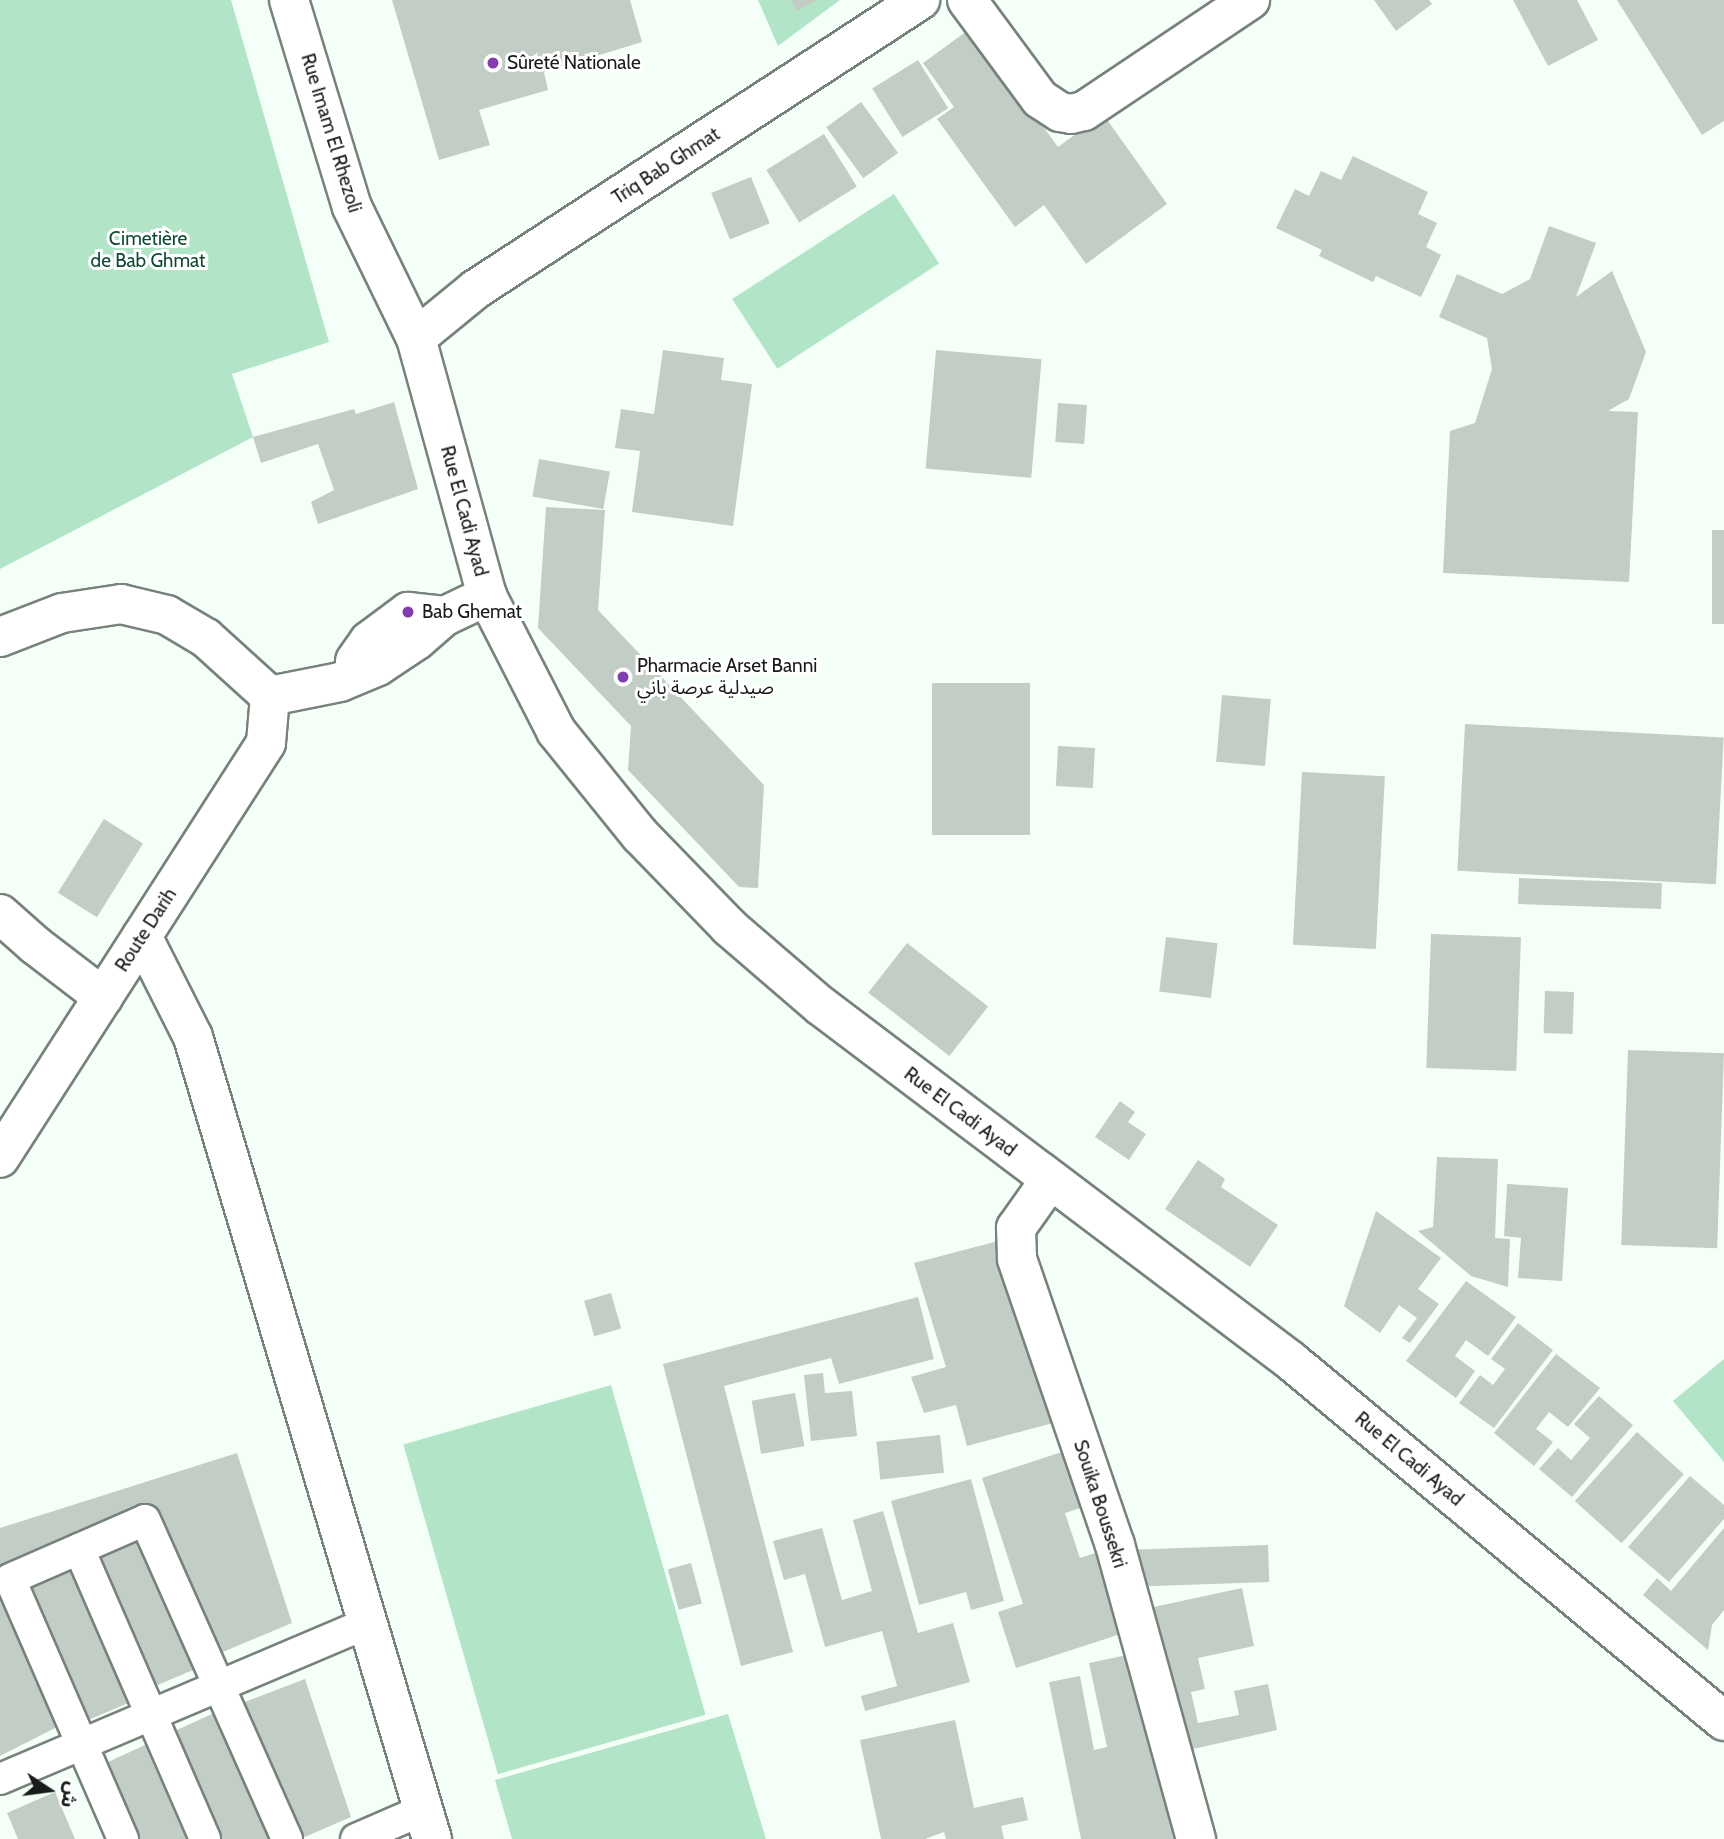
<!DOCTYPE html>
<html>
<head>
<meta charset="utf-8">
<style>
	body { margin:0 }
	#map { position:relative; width:1724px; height:1839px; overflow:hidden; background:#f4fff8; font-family:Cabin,"Noto Sans Arabic",sans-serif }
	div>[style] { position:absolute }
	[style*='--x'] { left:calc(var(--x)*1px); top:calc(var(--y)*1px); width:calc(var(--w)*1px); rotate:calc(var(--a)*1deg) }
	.green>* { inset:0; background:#b2e5c8; transform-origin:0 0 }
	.building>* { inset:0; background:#c2cdc6; transform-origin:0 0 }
	.roads { filter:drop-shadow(2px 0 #78827c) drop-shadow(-2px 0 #78827c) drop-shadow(0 2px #78827c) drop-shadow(0 -2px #78827c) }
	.pedestrian>* { height:30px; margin:-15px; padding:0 15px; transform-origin:15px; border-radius:15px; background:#fff }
	.minor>* { height:38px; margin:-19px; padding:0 19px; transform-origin:19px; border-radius:19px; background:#fff }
	.tertiary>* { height:38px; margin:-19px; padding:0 19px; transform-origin:19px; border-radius:19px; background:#fff }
	.dots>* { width:19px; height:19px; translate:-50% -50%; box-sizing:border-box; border:4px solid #fff; border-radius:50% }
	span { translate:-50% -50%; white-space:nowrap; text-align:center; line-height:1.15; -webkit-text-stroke:6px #fff; paint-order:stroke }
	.poi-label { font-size:19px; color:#171b19 }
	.left { translate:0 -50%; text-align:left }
	.street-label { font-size:19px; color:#171b19 }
	.park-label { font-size:19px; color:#0f4930 }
	.north { position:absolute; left:14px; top:1755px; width:70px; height:70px; -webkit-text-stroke:5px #fff; paint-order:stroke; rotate:103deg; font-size:19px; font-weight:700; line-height:28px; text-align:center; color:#171b19 }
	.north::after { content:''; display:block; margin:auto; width:24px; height:32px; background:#171b19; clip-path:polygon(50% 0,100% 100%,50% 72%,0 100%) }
</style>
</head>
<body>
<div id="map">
	<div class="green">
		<i style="clip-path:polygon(0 0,231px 0,329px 342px,232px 374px,253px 437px,0 569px)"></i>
		<i style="clip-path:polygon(758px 0,840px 0,778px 46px)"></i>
		<i style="left:894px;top:194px;width:83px;height:193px;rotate:57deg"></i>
		<i style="clip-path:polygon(1724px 1359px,1724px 1462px,1673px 1401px)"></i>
		<i style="left:611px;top:1385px;width:343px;height:216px;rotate:74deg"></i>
		<i style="clip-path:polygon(728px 1714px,766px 1839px,512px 1839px,495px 1780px)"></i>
	</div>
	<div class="building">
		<i style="clip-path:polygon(392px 0,630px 0,642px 42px,544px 72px,548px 90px,479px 110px,490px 145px,439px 160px)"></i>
		<i style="clip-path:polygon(791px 0,817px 0,797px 11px)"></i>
		<i style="clip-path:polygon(1374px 0,1429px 0,1432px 4px,1396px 31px)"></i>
		<i style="clip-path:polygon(1513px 0,1577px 0,1598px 40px,1548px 66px)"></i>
		<i style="clip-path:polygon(1617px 0,1724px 0,1724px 121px,1702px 135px)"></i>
		<i style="clip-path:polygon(971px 28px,1058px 147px,1103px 114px,1167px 204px,1086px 264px,1044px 205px,1015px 227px,937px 119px,954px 107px,923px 63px)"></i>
		<i style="left:918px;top:60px;width:57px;height:54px;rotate:58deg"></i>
		<i style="left:861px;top:102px;width:63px;height:43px;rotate:54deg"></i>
		<i style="left:824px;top:134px;width:62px;height:68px;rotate:58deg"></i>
		<i style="clip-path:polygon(1353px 156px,1428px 192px,1418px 214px,1437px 223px,1426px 247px,1441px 255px,1421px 297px,1376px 276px,1373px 282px,1319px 256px,1322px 250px,1276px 228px,1295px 189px,1309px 196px,1321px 171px,1341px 180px)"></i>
		<i style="left:751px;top:177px;width:50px;height:43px;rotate:68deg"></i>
		<i style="clip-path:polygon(1549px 226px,1596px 243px,1576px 297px,1612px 271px,1646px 352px,1629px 399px,1608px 411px,1638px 412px,1629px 582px,1443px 573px,1450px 431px,1475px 423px,1492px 369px,1487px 338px,1439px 317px,1457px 274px,1502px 294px,1530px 279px)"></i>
		<i style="clip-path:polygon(663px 350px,724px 358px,721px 380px,752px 384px,733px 526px,632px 512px,640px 451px,615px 448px,621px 409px,654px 414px)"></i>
		<i style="left:936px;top:350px;width:106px;height:119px;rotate:5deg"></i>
		<i style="clip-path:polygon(394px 402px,418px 489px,318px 524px,311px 502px,334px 490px,318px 444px,261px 463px,253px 437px,354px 409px,356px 414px)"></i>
		<i style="left:1058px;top:403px;width:29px;height:39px;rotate:4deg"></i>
		<i style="left:539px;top:459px;width:72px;height:38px;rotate:10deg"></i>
		<i style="clip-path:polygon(546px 507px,605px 510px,598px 610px,764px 785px,758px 888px,739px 887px,628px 770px,631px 726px,538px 628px)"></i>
		<i style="left:1712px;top:530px;width:12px;height:94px"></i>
		<i style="left:932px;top:683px;width:98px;height:152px"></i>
		<i style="left:1222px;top:695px;width:49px;height:67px;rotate:5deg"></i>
		<i style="left:1465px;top:724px;width:259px;height:147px;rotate:3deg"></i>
		<i style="left:1058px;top:746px;width:37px;height:40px;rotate:3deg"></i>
		<i style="left:1302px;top:772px;width:83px;height:173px;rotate:3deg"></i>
		<i style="left:104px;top:819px;width:46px;height:87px;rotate:32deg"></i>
		<i style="left:1519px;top:878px;width:143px;height:26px;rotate:2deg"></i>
		<i style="left:1431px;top:934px;width:90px;height:134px;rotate:2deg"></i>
		<i style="left:1166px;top:937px;width:52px;height:55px;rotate:7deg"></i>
		<i style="left:907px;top:943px;width:103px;height:63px;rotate:38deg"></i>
		<i style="left:1545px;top:991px;width:29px;height:42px;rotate:2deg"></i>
		<i style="left:1628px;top:1050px;width:96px;height:195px;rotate:2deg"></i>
		<i style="clip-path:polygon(1120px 1101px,1135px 1112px,1128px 1122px,1146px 1134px,1129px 1160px,1095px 1137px)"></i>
		<i style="clip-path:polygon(1437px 1157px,1498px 1159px,1495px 1238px,1510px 1239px,1508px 1287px,1471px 1276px,1418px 1231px,1433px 1227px)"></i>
		<i style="clip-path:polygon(1198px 1160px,1225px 1179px,1221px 1187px,1278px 1225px,1250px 1267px,1165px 1209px)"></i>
		<i style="clip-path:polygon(1507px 1184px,1568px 1188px,1562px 1281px,1518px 1278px,1521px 1238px,1504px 1236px)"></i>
		<i style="clip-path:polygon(1376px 1211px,1441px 1258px,1418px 1289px,1439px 1304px,1410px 1343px,1402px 1338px,1417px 1318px,1399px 1305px,1380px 1333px,1344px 1306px)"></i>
		<i style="clip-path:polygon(1006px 1239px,1053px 1423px,967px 1446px,956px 1405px,924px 1413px,911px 1377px,946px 1367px,914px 1263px)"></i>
		<i style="clip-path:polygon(1466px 1281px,1516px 1317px,1488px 1356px,1466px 1340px,1455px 1356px,1475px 1371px,1456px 1398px,1406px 1361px)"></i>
		<i style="left:611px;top:1293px;width:37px;height:28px;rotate:74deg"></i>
		<i style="clip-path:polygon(918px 1297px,934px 1359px,839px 1384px,831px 1358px,724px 1386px,793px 1652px,741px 1666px,663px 1364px)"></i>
		<i style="clip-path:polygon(1518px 1323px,1553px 1350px,1494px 1428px,1459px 1403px,1480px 1375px,1493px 1385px,1505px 1369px,1491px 1359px)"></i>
		<i style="clip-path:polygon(1556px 1354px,1600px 1388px,1568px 1427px,1549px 1412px,1536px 1429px,1553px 1442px,1534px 1466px,1494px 1433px)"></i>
		<i style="clip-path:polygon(823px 1373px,825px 1393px,852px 1391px,857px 1436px,811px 1441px,804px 1375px)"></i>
		<i style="left:795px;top:1393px;width:54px;height:44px;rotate:80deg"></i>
		<i style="clip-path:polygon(1599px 1396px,1633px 1425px,1572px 1497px,1539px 1469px,1558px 1448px,1571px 1460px,1590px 1438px,1574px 1424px)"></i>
		<i style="left:1637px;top:1432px;width:63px;height:93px;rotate:42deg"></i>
		<i style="left:940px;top:1435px;width:38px;height:64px;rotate:84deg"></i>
		<i style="clip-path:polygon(1074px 1448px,1093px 1504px,1065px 1513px,1080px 1558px,1107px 1549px,1133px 1630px,1016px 1668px,998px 1612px,1023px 1604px,982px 1478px)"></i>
		<i style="clip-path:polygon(237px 1453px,292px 1623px,211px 1657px,144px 1512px,0 1573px,0 1528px)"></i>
		<i style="clip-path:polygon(1690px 1476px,1724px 1505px,1724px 1519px,1669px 1582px,1628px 1547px)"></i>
		<i style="clip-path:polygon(971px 1479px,1004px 1601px,971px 1610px,966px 1592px,919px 1605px,891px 1501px)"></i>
		<i style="clip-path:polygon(883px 1511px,918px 1633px,953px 1623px,970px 1682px,865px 1711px,861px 1696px,897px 1686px,882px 1631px,825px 1647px,805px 1574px,784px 1580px,773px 1541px,822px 1528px,842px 1600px,872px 1591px,853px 1520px)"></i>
		<i style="clip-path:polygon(1724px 1528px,1724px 1610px,1712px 1625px,1708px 1650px,1643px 1595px,1657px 1578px,1671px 1591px)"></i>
		<i style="left:137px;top:1533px;width:148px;height:52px;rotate:67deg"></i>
		<i style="left:1268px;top:1545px;width:37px;height:130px;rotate:88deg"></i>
		<i style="left:691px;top:1563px;width:42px;height:24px;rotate:75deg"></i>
		<i style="left:70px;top:1567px;width:148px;height:52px;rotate:67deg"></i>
		<i style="clip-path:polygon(1242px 1588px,1254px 1646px,1198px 1658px,1205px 1689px,1191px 1692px,1198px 1723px,1239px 1715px,1234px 1691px,1268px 1684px,1277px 1730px,1180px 1752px,1149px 1608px)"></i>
		<i style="clip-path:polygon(0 1590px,59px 1726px,0 1756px)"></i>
		<i style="clip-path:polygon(1136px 1653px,1174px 1839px,1081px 1839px,1049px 1682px,1080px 1676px,1094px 1750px,1107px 1747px,1089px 1663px)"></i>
		<i style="clip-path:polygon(305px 1679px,351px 1817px,300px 1839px,234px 1706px)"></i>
		<i style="clip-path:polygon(214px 1713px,269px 1839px,213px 1839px,166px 1735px)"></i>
		<i style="clip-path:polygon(955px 1720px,974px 1808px,1023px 1797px,1028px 1820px,1001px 1826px,1004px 1839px,946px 1839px,944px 1832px,925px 1839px,881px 1839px,860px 1740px)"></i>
		<i style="clip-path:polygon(145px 1745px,186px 1839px,129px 1839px,97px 1767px)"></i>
		<i style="clip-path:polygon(55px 1792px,75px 1839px,18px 1839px,7px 1813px)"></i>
	</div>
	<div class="roads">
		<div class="pedestrian">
			<i style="--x:79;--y:1549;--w:316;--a:66.5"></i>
			<i style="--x:0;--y:1779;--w:399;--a:-23"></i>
			<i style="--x:123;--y:1839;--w:283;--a:-113.5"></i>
			<i style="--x:10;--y:1579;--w:147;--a:-23.6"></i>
			<i style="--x:145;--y:1520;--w:349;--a:66"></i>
			<i style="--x:356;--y:1839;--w:73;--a:-23.4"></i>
		</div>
		<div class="minor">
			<i style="--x:289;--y:0;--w:216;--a:73.1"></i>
			<i style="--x:352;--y:207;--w:146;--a:64"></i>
			<i style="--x:416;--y:338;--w:268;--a:74.6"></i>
			<i style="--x:487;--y:596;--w:152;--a:62.9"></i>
			<i style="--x:556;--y:731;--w:134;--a:51.1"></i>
			<i style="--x:640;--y:835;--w:128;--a:45.9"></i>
			<i style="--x:729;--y:927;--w:121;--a:40.7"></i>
			<i style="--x:821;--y:1006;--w:589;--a:37.06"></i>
			<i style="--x:1291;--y:1361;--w:563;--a:39.74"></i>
			<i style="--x:967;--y:0;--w:123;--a:53.6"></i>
			<i style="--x:1040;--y:99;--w:24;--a:33"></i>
			<i style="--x:1060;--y:112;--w:11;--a:10"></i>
			<i style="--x:1071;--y:114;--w:13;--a:-13"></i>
			<i style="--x:1084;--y:111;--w:200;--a:-33.8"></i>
			<i style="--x:416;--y:338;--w:77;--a:-39.2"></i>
			<i style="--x:476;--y:289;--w:530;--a:-33.06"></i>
			<i style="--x:355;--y:661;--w:24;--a:-55"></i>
			<i style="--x:369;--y:641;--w:49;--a:-36.6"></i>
			<i style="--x:408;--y:612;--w:37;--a:6"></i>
			<i style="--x:270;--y:696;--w:71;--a:-11.3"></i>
			<i style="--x:340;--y:682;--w:41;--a:-22.8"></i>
			<i style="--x:378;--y:666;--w:47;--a:-33.7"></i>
			<i style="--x:417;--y:640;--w:37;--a:-41"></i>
			<i style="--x:445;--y:616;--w:47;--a:-25.5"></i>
			<i style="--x:0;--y:914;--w:47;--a:41.5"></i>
			<i style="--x:35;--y:945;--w:86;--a:37.4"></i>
			<i style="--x:1050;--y:1180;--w:59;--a:125.3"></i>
			<i style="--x:1016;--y:1228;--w:31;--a:88"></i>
			<i style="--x:1017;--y:1259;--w:302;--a:71.1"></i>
			<i style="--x:1115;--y:1545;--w:305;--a:74.6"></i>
		</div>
		<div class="tertiary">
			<i style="--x:0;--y:637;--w:66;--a:-21.2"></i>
			<i style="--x:62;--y:613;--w:60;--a:-8.7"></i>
			<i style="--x:121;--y:604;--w:47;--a:13.4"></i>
			<i style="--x:167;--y:615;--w:45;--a:30.5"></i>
			<i style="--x:206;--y:638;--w:86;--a:42.2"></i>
			<i style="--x:270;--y:696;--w:47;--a:94.9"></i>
			<i style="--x:266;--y:743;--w:493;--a:122.7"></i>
			<i style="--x:142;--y:936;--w:113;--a:63.2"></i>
			<i style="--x:193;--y:1037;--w:837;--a:73.41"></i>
		</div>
	</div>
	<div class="dots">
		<i style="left:493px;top:63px;background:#843db0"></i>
		<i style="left:408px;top:612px;background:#843db0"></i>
		<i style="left:623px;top:677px;background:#843db0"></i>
	</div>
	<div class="poi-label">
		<span class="left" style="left:507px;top:63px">Sûreté Nationale</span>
		<span class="left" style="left:422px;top:612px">Bab Ghemat</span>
		<span class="left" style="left:637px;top:677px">Pharmacie Arset Banni<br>صيدلية عرصة باني</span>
	</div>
	<div class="street-label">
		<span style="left:331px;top:133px;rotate:73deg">Rue Imam El Rhezoli</span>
		<span style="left:666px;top:166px;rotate:-33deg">Triq Bab Ghmat</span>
		<span style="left:464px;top:511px;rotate:75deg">Rue El Cadi Ayad</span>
		<span style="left:146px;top:930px;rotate:-57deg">Route Darih</span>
		<span style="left:960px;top:1112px;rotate:37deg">Rue El Cadi Ayad</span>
		<span style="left:1409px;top:1459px;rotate:40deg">Rue El Cadi Ayad</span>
		<span style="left:1100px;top:1504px;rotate:72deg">Souika Boussekri</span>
	</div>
	<div class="park-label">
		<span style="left:148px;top:250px">Cimetière<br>de Bab Ghmat</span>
	</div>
	<div class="north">ش</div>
</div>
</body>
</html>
